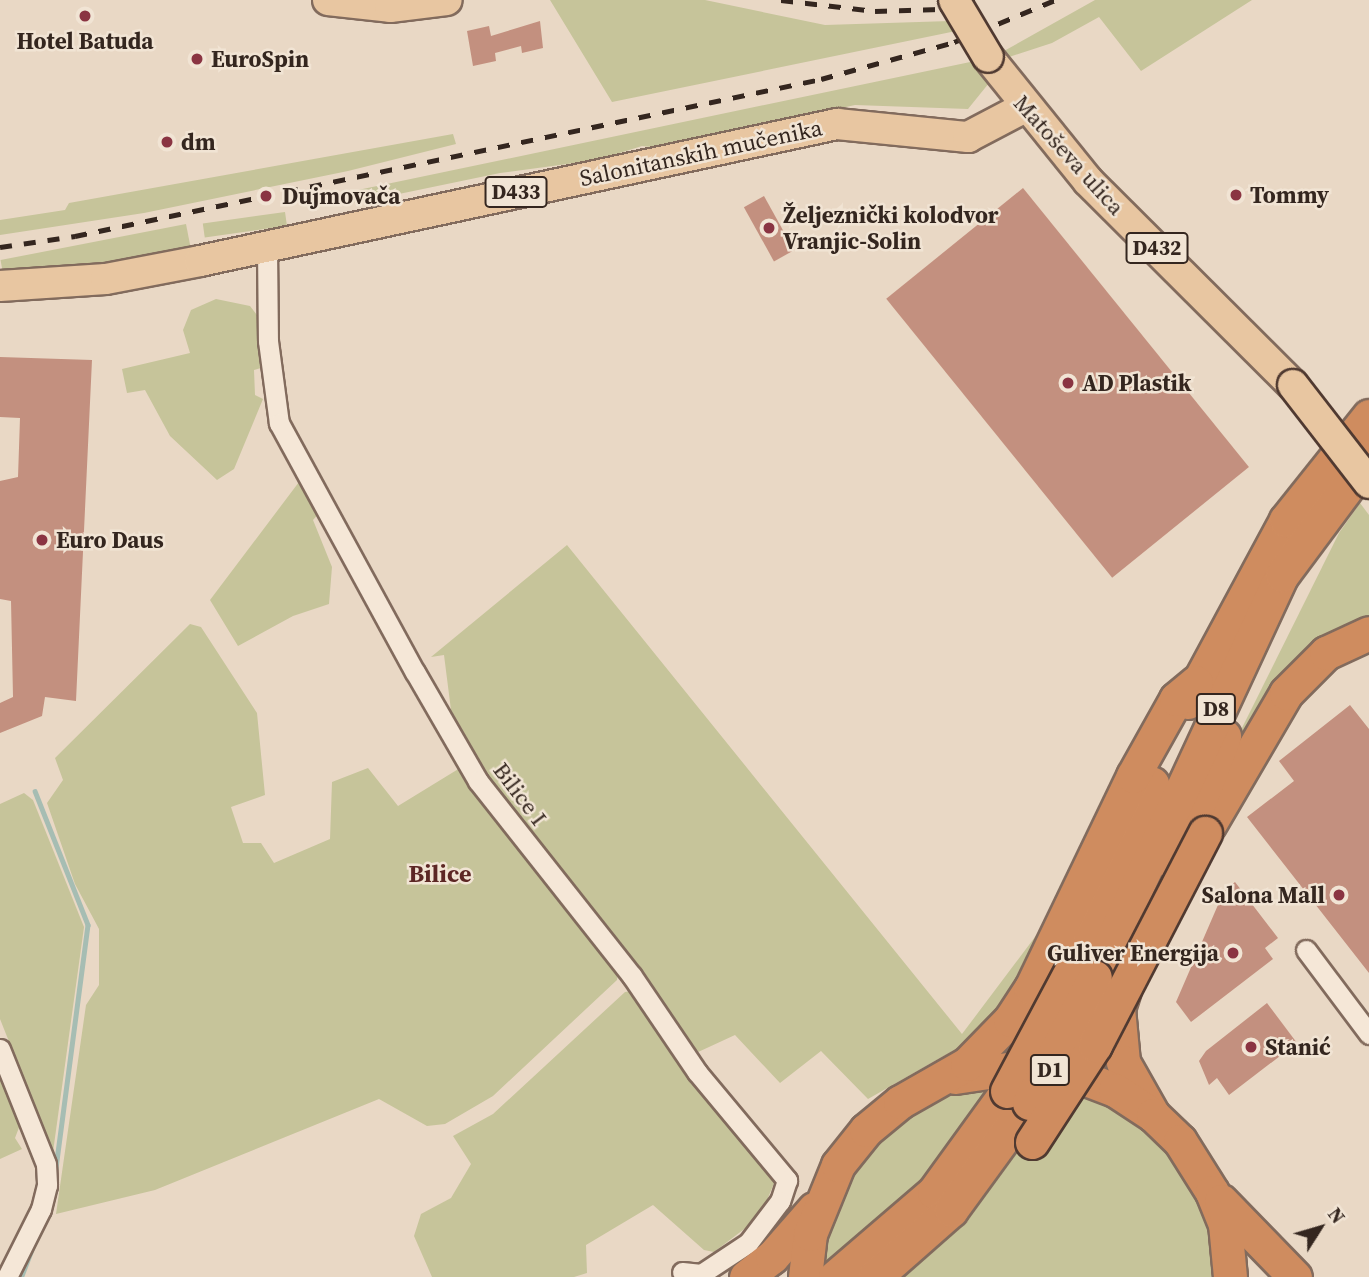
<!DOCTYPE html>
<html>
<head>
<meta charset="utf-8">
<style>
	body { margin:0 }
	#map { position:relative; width:1369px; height:1277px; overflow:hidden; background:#e9d8c5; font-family:"Source Serif 4",serif }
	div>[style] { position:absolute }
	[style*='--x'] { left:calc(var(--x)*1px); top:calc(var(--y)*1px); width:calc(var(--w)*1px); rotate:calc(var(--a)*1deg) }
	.green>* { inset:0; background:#c6c49a; transform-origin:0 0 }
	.stream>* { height:4.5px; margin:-2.25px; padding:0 2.25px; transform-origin:2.25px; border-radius:2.25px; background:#a6bdb3 }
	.building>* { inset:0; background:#c3907f; transform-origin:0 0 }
	.roads { filter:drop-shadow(2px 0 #826b5d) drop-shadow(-2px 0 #826b5d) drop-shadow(0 2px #826b5d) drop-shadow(0 -2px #826b5d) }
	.street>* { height:19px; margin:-9.5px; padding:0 9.5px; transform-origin:9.5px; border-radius:9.5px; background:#f5e7d7 }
	.primary>* { height:30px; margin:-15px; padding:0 15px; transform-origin:15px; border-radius:15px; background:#e8c6a1 }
	.highway>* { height:33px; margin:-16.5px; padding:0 16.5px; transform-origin:16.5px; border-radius:16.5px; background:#cf8c5f }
	.rail>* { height:4.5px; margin-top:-2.25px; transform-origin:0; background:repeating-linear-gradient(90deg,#34261f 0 12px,transparent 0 24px) }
	.bridges { filter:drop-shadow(2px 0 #503a31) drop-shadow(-2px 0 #503a31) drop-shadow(0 2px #503a31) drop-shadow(0 -2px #503a31) }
	.primary-bridge>* { height:30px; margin:-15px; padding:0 15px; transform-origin:15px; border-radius:15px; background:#e8c6a1 }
	.highway-bridge>* { height:33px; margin:-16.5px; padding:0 16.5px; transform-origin:16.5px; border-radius:16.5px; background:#cf8c5f }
	.dots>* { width:19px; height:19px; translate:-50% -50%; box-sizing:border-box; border:4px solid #f1e4d4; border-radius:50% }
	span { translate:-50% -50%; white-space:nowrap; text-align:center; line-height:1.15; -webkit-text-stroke:5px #f1e4d4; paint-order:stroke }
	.shield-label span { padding:2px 5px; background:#f1e4d4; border:2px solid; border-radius:5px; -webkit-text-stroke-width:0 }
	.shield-label { font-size:21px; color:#34261f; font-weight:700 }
	.poi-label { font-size:23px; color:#34261f; font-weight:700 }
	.left { translate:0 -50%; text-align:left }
	.right { translate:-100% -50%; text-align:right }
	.street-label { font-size:23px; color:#34261f }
	.neighbourhood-label { font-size:24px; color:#5c2624; font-weight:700 }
	.north { position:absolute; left:1285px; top:1193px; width:70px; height:70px; -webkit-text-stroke:5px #f1e4d4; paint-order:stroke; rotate:53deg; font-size:19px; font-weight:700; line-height:28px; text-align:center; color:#34261f }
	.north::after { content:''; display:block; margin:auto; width:24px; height:32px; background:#34261f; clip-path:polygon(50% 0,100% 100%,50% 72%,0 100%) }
</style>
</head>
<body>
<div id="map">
	<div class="green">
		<i style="clip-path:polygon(550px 0,705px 0,825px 25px,950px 21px,956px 31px,612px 102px)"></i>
		<i style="clip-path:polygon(1095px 0,1252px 0,1141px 71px,1099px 17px,1052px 43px,1009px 57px,1004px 51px)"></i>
		<i style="clip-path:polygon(975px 61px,989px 83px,968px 109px,855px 105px,661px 148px,642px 146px,597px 160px,500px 173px,370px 200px,337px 205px,334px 195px)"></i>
		<i style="clip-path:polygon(453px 134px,456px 144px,348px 171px,144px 213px,0 235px,0 220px,65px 210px,69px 203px)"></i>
		<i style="left:285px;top:212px;width:14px;height:83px;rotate:82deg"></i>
		<i style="left:186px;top:224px;width:25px;height:189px;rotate:79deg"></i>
		<i style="clip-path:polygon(216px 299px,250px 306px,257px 315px,261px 368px,254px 370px,255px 395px,263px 399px,234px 469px,217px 480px,170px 436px,145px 390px,127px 393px,122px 369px,190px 353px,183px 330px,191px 310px)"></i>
		<i style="clip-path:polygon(299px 482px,321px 511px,313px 520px,332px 567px,329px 604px,293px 616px,238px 646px,210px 600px)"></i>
		<i style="clip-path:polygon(1360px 503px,1369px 515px,1369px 619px,1239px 750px,1233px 746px,1339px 533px)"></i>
		<i style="clip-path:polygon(567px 545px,962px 1034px,1047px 921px,999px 1014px,963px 1045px,868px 1099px,821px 1051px,780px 1083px,735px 1035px,696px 1053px,479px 763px,452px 718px,444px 655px,431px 657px)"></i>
		<i style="clip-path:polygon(190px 624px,201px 627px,257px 713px,265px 795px,231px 807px,243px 843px,261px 843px,274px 863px,330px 839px,332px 782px,368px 768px,398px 806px,460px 768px,618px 972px,617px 980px,493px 1096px,445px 1124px,427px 1126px,379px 1099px,155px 1190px,56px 1214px,86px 1005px,99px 985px,99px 929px,75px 884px,47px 803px,63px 780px,55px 758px)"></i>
		<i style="clip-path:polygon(24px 793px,33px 800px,84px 927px,53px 1152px,0 1019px,0 804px)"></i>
		<i style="clip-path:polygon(632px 991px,777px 1176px,760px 1217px,714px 1252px,704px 1250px,653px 1205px,586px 1245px,587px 1273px,574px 1277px,432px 1277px,414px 1236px,421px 1214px,451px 1198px,471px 1164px,453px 1136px,493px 1114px,625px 992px)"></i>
		<i style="clip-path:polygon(0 1074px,20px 1125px,15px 1138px,22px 1149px,0 1159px)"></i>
		<i style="clip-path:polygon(1061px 1079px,1127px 1105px,1202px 1189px,1218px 1277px,896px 1277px)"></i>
		<i style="clip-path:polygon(992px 1083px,924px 1180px,818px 1269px,837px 1196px,873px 1142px,929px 1103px)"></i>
	</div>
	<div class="stream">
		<i style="--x:35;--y:791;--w:144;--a:68.4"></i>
		<i style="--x:88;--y:925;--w:251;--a:97.5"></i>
		<i style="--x:21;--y:1277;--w:31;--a:-69"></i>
	</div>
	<div class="building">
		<i style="clip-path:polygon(540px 21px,543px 48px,522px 53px,521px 46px,495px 53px,496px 61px,473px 66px,467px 31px,489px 26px,491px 36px)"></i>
		<i style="left:1023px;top:188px;width:359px;height:176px;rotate:51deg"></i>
		<i style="left:764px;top:196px;width:62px;height:23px;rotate:61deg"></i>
		<i style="clip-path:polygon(0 357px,92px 360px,76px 701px,45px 697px,42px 716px,0 733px,0 703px,13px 697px,11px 601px,0 599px,0 481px,18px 477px,20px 418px,0 417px)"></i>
		<i style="clip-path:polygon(1350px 705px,1369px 729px,1369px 973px,1247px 817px,1294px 781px,1279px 761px)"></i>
		<i style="clip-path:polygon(1235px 882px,1278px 938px,1265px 948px,1273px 959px,1191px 1022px,1176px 1002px,1224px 891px)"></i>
		<i style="clip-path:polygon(1267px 1003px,1297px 1043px,1229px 1095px,1217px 1078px,1209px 1085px,1199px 1061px,1206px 1051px)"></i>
	</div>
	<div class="roads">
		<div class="street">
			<i style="--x:267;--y:248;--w:93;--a:89.4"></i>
			<i style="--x:268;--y:341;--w:83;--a:82.4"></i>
			<i style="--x:279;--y:423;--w:284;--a:61.4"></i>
			<i style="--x:415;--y:672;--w:126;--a:60"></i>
			<i style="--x:478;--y:781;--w:248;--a:51.7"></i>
			<i style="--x:632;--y:976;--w:116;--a:55.9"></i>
			<i style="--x:697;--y:1072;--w:141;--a:50.2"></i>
			<i style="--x:787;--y:1180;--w:22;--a:108"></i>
			<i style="--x:780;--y:1201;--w:53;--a:127.3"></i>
			<i style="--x:748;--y:1243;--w:56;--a:146.6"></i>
			<i style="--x:701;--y:1274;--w:19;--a:-174"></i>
			<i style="--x:1306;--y:950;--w:105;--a:53.1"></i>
			<i style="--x:0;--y:1049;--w:124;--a:68.2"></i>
			<i style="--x:46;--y:1164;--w:21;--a:87"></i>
			<i style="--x:47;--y:1185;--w:25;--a:104"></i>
			<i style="--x:41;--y:1209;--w:76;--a:116.6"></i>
		</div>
		<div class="primary">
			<i style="--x:328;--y:0;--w:62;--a:6.4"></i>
			<i style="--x:390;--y:7;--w:57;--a:-7"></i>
			<i style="--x:988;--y:57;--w:159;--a:51.1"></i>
			<i style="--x:1088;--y:181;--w:289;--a:44.9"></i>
			<i style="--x:0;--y:286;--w:106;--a:-3.8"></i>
			<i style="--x:106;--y:279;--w:96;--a:-10.8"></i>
			<i style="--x:200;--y:261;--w:652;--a:-12.14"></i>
			<i style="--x:837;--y:124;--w:132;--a:5.7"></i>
			<i style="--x:968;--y:137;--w:64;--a:-27.8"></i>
		</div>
		<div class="highway">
			<i style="--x:1188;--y:702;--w:207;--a:-61.7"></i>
			<i style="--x:1286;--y:520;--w:133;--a:-51.4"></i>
			<i style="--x:1209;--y:825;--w:153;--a:-59.7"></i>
			<i style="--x:1286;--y:693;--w:57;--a:-45"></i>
			<i style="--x:1326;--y:653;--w:47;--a:-24.9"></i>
			<i style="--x:1175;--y:866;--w:139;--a:-69.3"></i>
			<i style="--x:1072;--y:969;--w:202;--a:-66.6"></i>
			<i style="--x:1095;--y:977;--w:443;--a:-65.1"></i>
			<i style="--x:1282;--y:575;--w:146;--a:-53.4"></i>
			<i style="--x:1124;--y:990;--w:19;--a:108"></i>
			<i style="--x:1118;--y:1008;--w:54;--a:84.7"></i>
			<i style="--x:1123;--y:1062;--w:61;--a:60.5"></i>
			<i style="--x:955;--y:1077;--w:74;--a:-8.6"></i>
			<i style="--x:1028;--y:1066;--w:46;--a:10.1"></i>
			<i style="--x:1073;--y:1074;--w:45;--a:20.9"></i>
			<i style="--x:1115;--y:1090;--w:45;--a:33.3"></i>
			<i style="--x:1153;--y:1115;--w:37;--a:44"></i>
			<i style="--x:1180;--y:1141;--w:60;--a:57.9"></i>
			<i style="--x:1212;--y:1192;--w:35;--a:68"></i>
			<i style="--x:1225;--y:1224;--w:53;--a:84.6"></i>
			<i style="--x:1221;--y:1201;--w:106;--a:45.8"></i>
			<i style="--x:746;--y:1277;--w:33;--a:-38"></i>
			<i style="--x:772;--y:1257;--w:64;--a:-48.8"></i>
			<i style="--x:805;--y:1277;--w:43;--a:-83.4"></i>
			<i style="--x:810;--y:1234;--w:74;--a:-67.9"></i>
			<i style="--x:838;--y:1165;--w:45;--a:-51.3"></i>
			<i style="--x:866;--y:1130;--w:44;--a:-39.5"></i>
			<i style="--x:900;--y:1102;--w:77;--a:-29.6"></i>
			<i style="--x:967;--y:1064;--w:62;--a:-45.7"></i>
			<i style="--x:1010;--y:1020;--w:38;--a:-57"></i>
			<i style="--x:1031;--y:988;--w:235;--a:-64.3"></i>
			<i style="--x:1133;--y:776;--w:88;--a:-60.8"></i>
			<i style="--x:1176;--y:699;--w:26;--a:-40"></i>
			<i style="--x:835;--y:1277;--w:130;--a:-40.6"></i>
			<i style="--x:934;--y:1192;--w:125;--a:-54.1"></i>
			<i style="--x:875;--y:1277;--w:101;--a:-41.4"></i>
			<i style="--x:951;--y:1210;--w:132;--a:-53.9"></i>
		</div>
	</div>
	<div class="rail">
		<i style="--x:781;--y:0;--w:95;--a:6.7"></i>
		<i style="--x:875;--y:11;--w:65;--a:-1.8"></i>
		<i style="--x:940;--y:9;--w:47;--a:-11.1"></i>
		<i style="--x:0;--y:247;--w:76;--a:-8.3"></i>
		<i style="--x:75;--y:236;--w:762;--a:-11.88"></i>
		<i style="--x:821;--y:79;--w:138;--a:-15.5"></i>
		<i style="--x:954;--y:42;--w:109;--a:-22.6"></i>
	</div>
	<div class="bridges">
		<div class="primary-bridge">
			<i style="--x:954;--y:0;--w:66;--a:59.2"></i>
			<i style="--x:1293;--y:385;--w:124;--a:52.2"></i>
		</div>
		<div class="highway-bridge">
			<i style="--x:1007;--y:1091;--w:138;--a:-62"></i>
			<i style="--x:1029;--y:1103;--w:142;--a:-62.4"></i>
			<i style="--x:1032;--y:1142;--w:116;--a:-57"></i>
			<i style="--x:1095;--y:1045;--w:239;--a:-62.6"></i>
		</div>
	</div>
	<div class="dots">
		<i style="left:85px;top:16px;background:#8a3442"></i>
		<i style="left:197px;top:59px;background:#8a3442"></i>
		<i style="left:167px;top:142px;background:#8a3442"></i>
		<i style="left:1236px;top:195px;background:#8a3442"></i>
		<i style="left:266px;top:196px;background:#8a3442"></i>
		<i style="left:769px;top:228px;background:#8a3442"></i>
		<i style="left:1068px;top:383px;background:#8a3442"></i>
		<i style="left:42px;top:540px;background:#8a3442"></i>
		<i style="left:1339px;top:895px;background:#8a3442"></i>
		<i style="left:1233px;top:953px;background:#8a3442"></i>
		<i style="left:1251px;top:1047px;background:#8a3442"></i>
	</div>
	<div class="shield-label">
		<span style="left:516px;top:192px">D433</span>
		<span style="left:1157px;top:248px">D432</span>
		<span style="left:1216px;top:709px">D8</span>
		<span style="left:1050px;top:1070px">D1</span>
	</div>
	<div class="poi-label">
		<span style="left:85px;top:41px">Hotel Batuda</span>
		<span class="left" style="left:211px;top:59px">EuroSpin</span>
		<span class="left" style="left:181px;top:142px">dm</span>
		<span class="left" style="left:1250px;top:195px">Tommy</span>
		<span class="left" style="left:282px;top:196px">Dujmovača</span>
		<span class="left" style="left:783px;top:228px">Željeznički kolodvor<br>Vranjic-Solin</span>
		<span class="left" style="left:1082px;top:383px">AD Plastik</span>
		<span class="left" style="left:56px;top:540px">Euro Daus</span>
		<span class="right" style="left:1325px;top:895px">Salona Mall</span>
		<span class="right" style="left:1219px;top:953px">Guliver Energija</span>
		<span class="left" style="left:1265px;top:1047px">Stanić</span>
	</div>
	<div class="street-label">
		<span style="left:701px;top:153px;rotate:-12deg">Salonitanskih mučenika</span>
		<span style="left:1069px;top:155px;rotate:48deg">Matoševa ulica</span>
		<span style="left:520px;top:794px;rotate:53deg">Bilice I</span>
	</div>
	<div class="neighbourhood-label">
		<span style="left:440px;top:874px">Bilice</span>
	</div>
	<div class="north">N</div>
</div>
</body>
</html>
